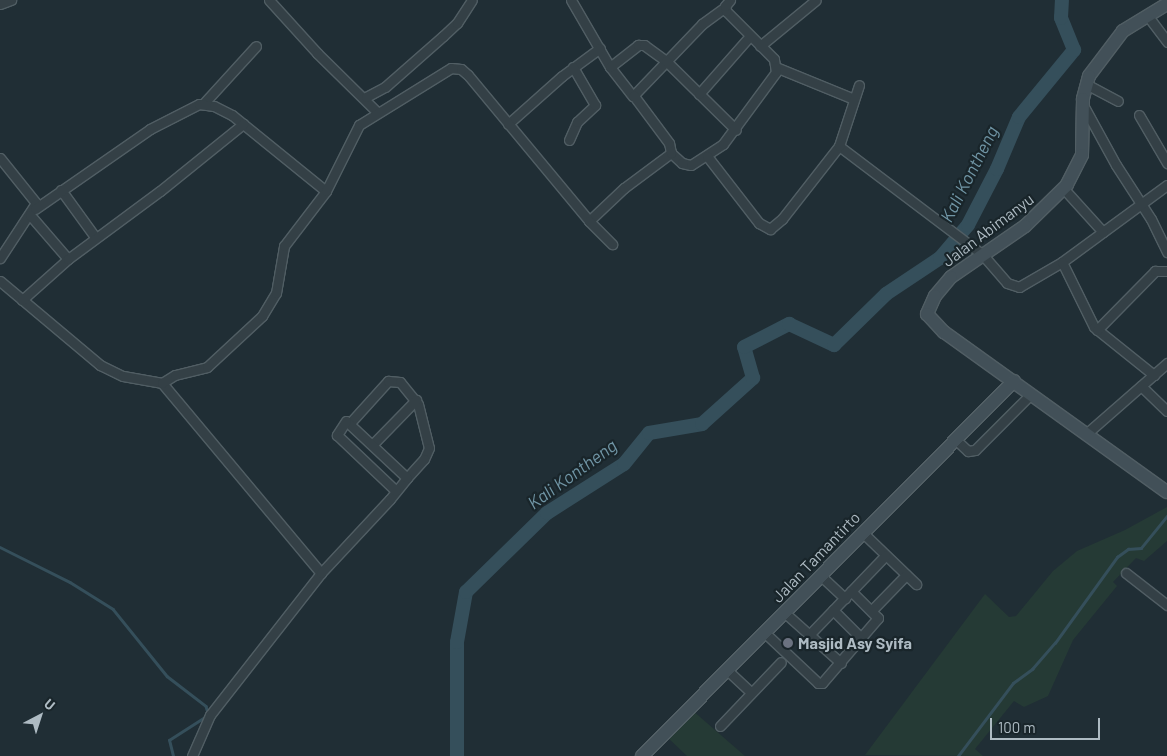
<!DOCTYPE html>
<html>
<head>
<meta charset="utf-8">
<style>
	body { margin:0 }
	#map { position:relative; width:1167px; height:756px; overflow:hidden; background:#202e35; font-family:Barlow,sans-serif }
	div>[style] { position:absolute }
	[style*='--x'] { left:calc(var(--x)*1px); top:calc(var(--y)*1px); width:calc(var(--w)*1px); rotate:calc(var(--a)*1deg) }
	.green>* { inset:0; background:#253a35 }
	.stream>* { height:2.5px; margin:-1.25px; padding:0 1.25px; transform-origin:1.25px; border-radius:1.25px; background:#354f5b }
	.river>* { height:14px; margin:-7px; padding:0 7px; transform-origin:7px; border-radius:7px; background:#354f5b }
	.roads { filter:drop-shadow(1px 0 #515e64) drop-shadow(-1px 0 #515e64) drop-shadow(0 1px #515e64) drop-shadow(0 -1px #515e64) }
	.street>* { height:9px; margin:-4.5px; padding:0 4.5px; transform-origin:4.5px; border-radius:4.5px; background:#344046 }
	.secondary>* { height:12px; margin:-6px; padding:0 6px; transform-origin:6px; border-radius:6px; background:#425058 }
	.dots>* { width:14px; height:14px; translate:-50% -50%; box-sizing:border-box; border:2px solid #19252a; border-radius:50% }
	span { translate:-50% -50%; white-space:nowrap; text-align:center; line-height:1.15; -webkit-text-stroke:4.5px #19252a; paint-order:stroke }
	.street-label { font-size:16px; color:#aebbc3 }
	.poi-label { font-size:16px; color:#aebbc3; font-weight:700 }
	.left { translate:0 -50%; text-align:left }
	.water-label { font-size:18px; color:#7095a5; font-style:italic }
	.north { position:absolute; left:15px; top:691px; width:50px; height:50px; -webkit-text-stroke:4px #19252a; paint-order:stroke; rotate:40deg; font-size:14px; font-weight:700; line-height:20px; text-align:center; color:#aebbc3 }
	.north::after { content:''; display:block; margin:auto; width:18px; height:22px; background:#aebbc3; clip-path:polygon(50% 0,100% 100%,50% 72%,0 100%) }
	.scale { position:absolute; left:990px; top:718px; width:110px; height:22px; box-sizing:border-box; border:2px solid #aebbc3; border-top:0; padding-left:6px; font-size:15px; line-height:18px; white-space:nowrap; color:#aebbc3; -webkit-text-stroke:4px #19252a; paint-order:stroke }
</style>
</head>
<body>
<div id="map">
	<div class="green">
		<i style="clip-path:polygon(1167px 507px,1167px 541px,1144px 561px,1136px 558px,1113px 582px,1117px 586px,1073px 640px,1048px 696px,1024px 707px,1014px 701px,975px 749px,983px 756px,865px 755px,985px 594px,1009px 617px,1016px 616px,1053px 571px,1077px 551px,1125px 530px)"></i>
		<i style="clip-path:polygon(692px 710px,745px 756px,687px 756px,666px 736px)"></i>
	</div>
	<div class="stream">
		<i style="--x:0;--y:547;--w:78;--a:26.6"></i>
		<i style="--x:70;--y:582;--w:51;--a:32.1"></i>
		<i style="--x:113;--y:609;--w:86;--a:51.1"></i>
		<i style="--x:167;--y:676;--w:49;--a:37.6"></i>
		<i style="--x:206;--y:706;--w:7;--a:74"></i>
		<i style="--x:173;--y:756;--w:16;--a:-104"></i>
		<i style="--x:169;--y:740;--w:43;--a:-32.6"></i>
		<i style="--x:958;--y:756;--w:91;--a:-53"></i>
		<i style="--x:1013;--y:683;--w:24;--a:-36"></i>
		<i style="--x:1032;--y:669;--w:35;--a:-49"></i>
		<i style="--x:1055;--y:643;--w:106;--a:-54.2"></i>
		<i style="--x:1117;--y:557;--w:14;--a:-36"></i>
		<i style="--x:1128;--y:549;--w:13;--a:-4"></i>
		<i style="--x:1141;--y:548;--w:41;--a:-50.9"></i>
	</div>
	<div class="river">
		<i style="--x:457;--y:756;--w:114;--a:-90"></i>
		<i style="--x:457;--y:642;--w:51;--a:-79.8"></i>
		<i style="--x:466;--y:592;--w:113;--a:-44.3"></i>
		<i style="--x:547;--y:513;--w:91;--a:-32.5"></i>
		<i style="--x:624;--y:464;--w:40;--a:-51"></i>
		<i style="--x:649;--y:433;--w:54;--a:-9.6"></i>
		<i style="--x:702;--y:424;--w:69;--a:-42"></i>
		<i style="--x:753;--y:378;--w:32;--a:-106"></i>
		<i style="--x:744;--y:347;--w:51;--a:-27.1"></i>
		<i style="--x:789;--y:324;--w:50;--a:25"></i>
		<i style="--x:834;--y:345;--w:73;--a:-44.4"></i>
		<i style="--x:886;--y:294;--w:65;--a:-33.7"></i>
		<i style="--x:940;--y:258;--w:43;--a:-49.7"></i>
		<i style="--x:968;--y:225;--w:63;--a:-62.6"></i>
		<i style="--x:997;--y:169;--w:56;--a:-67.1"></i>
		<i style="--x:1019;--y:117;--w:87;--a:-50.6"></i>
		<i style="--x:1074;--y:50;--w:35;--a:-112"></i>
		<i style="--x:1061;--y:18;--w:18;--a:-87"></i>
	</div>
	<div class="roads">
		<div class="street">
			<i style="--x:269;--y:0;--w:72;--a:47.8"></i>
			<i style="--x:317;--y:53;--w:84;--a:44.5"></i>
			<i style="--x:571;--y:0;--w:78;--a:59.8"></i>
			<i style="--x:610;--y:67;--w:37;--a:52"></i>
			<i style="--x:633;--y:96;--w:100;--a:-46.2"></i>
			<i style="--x:702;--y:24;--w:29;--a:-36"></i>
			<i style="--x:0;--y:4;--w:12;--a:-20"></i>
			<i style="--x:1147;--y:15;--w:34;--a:53"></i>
			<i style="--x:760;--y:46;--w:72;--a:-39.4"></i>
			<i style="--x:610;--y:67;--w:36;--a:-38"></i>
			<i style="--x:638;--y:45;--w:6;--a:0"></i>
			<i style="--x:644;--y:45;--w:27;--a:36"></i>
			<i style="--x:666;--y:61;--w:98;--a:44.6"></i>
			<i style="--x:778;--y:68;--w:82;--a:22.2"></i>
			<i style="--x:1086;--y:84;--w:36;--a:28"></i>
			<i style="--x:699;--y:94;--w:77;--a:-48.7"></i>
			<i style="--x:366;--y:97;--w:21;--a:-28"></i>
			<i style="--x:385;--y:87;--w:77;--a:-41.3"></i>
			<i style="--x:443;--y:36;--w:19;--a:-43"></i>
			<i style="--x:457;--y:23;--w:27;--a:-57"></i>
			<i style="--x:204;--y:103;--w:77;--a:-47.6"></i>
			<i style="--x:1083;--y:105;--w:68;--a:61.2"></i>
			<i style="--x:1116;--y:165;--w:64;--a:57.1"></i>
			<i style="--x:1151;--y:219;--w:37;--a:64"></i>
			<i style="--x:1139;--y:115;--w:56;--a:59.7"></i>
			<i style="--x:508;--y:124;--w:72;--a:-41.6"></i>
			<i style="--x:562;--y:76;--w:47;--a:-36.4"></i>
			<i style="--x:569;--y:140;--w:20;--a:-66"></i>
			<i style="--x:577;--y:122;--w:25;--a:-43"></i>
			<i style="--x:595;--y:105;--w:44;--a:-120.1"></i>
			<i style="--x:839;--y:146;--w:179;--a:37.1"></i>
			<i style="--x:982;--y:254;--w:38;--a:49"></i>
			<i style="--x:1007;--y:283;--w:13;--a:18"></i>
			<i style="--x:1019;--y:287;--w:50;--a:-30.2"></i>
			<i style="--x:1062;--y:262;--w:130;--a:-36.3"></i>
			<i style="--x:671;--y:153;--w:15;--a:42"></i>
			<i style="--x:682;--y:163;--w:9;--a:13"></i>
			<i style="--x:691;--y:165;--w:38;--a:-33"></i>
			<i style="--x:723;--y:144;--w:89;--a:-53.6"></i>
			<i style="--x:776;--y:72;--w:13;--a:-99"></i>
			<i style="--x:774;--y:59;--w:68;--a:-135"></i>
			<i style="--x:726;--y:11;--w:5;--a:-101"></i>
			<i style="--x:725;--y:6;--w:8;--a:-50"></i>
			<i style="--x:707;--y:156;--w:85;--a:52.2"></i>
			<i style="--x:759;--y:223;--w:13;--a:29"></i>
			<i style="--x:770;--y:229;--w:16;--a:-40"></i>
			<i style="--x:782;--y:219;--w:93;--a:-52"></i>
			<i style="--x:839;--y:146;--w:64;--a:-71.8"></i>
			<i style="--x:0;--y:158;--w:58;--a:51.3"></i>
			<i style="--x:36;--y:203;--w:66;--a:123.2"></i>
			<i style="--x:1064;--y:189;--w:58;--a:47.8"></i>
			<i style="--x:61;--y:190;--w:58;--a:54.1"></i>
			<i style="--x:35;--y:209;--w:140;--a:-34.8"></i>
			<i style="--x:150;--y:129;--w:55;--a:-27"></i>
			<i style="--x:199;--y:104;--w:15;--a:8"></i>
			<i style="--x:214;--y:106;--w:20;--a:27"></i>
			<i style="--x:232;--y:115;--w:121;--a:39"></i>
			<i style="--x:30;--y:215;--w:58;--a:49.2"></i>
			<i style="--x:589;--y:221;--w:48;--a:-43.3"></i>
			<i style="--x:624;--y:188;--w:59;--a:-36.7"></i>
			<i style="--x:671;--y:153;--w:10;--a:-101"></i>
			<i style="--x:669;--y:143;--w:59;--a:-126.7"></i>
			<i style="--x:1062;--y:262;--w:72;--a:63.8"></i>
			<i style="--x:1094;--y:327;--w:77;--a:38.7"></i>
			<i style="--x:0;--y:281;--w:131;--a:40"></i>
			<i style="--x:100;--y:365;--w:25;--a:26"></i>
			<i style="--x:123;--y:376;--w:40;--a:10"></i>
			<i style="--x:162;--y:383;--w:248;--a:50.1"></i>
			<i style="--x:22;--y:300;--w:62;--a:-41.7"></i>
			<i style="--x:68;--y:259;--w:114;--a:-36.5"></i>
			<i style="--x:160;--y:191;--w:107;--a:-38.9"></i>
			<i style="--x:1097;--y:330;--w:83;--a:-45.5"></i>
			<i style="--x:1155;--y:271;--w:12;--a:0"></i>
			<i style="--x:162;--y:383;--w:15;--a:-32"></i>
			<i style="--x:175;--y:375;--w:33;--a:-14"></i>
			<i style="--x:207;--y:367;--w:75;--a:-42.8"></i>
			<i style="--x:262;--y:316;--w:27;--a:-59"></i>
			<i style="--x:276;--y:293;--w:48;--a:-80.3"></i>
			<i style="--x:284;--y:246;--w:69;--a:-52.6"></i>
			<i style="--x:326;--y:191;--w:74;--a:-63.4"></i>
			<i style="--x:359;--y:125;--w:108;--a:-31.8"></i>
			<i style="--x:451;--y:68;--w:10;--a:6"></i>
			<i style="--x:461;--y:69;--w:9;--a:41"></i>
			<i style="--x:468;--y:75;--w:190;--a:50.3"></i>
			<i style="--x:589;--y:221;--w:33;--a:45"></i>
			<i style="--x:1141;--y:386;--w:36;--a:44"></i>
			<i style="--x:350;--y:423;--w:57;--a:-47.9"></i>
			<i style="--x:388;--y:381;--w:12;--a:5"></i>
			<i style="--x:400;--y:382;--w:28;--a:51"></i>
			<i style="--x:418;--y:404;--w:45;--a:76"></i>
			<i style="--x:429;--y:448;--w:12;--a:114"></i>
			<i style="--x:424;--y:459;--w:25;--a:132"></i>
			<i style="--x:1086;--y:434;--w:108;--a:-41.2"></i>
			<i style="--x:955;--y:439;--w:18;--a:43"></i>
			<i style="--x:968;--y:451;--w:7;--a:-8"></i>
			<i style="--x:975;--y:450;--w:79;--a:-45"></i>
			<i style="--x:373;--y:444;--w:62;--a:-45.7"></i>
			<i style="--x:863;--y:533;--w:74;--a:43.9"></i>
			<i style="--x:1126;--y:573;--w:52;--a:38"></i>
			<i style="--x:821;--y:576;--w:33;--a:43"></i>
			<i style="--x:833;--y:610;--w:41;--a:45"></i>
			<i style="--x:872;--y:610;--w:49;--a:-45.8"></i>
			<i style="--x:785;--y:613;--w:75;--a:41.8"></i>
			<i style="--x:765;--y:633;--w:73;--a:43.3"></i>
			<i style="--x:818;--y:683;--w:4;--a:0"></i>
			<i style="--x:822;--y:683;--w:86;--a:-49.3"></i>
			<i style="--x:878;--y:618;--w:38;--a:-135"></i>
			<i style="--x:809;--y:635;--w:110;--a:-46.1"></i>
			<i style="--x:727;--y:670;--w:33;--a:43"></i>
			<i style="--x:720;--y:726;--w:88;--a:-46.4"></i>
			<i style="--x:192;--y:756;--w:45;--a:-66.3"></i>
			<i style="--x:210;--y:715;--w:180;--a:-52"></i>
			<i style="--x:321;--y:573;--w:101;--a:-47"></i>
			<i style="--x:390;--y:499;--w:27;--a:-51"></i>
			<i style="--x:407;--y:478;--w:83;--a:-136.9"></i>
			<i style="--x:346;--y:421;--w:17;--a:123"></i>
			<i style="--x:337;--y:435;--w:81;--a:43.5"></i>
		</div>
		<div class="secondary">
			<i style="--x:1167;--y:4;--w:52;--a:148.5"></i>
			<i style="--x:1123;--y:31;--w:56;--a:127.1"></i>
			<i style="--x:1089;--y:76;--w:24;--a:105"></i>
			<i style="--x:1083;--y:99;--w:56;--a:91"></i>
			<i style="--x:1082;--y:155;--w:34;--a:117"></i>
			<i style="--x:1067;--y:185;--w:59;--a:135.7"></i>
			<i style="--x:1025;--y:226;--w:90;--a:145.4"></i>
			<i style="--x:951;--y:277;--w:25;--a:130"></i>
			<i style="--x:935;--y:296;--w:20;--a:114"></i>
			<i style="--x:927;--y:314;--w:25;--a:47"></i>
			<i style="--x:944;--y:332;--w:274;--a:35.7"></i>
			<i style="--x:642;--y:756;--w:528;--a:-45.23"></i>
		</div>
	</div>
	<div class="dots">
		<i style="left:788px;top:643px;background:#6b7280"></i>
	</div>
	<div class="street-label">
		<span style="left:988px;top:230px;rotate:-37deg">Jalan Abimanyu</span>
		<span style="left:816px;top:557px;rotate:-46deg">Jalan Tamantirto</span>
	</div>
	<div class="poi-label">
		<span class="left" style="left:798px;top:643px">Masjid Asy Syifa</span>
	</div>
	<div class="water-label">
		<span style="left:969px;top:174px;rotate:-63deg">Kali Kontheng</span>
		<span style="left:572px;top:474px;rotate:-36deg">Kali Kontheng</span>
	</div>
	<div class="north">U</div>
	<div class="scale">100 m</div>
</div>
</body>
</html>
